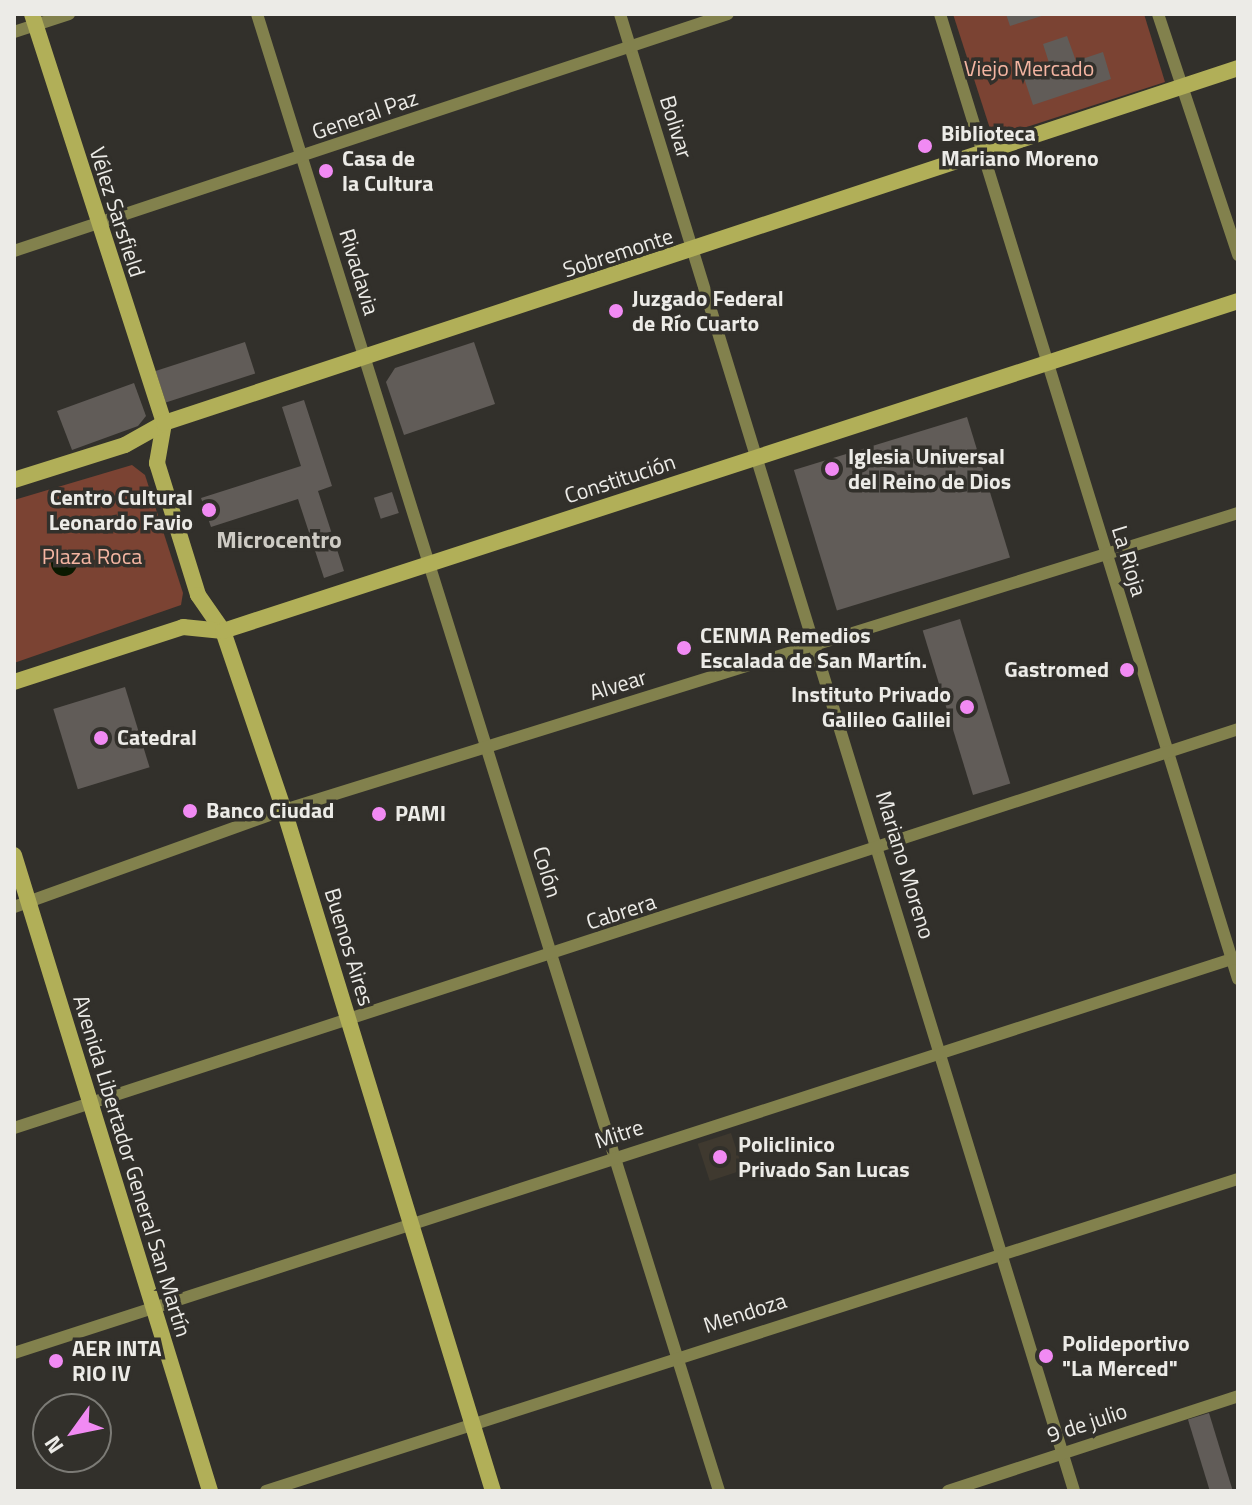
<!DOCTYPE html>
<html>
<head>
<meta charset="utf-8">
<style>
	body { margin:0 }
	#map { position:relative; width:1252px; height:1505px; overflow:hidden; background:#32302b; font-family:"Titillium Web",sans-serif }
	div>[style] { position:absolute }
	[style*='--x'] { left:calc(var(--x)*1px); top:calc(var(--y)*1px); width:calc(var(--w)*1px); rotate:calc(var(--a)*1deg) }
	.built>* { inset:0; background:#3f392f; transform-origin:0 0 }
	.green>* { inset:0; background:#7b4333 }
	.water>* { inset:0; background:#0a1900 }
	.round { border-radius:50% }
	.building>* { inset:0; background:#615c58; transform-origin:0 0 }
	.street>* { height:12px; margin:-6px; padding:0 6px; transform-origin:6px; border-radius:6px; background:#82814d }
	.secondary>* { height:16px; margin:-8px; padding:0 8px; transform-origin:8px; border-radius:8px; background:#b1af58 }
	.dots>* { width:22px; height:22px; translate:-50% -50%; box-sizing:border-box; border:4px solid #32302b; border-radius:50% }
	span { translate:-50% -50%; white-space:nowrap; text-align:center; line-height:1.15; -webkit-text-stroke:7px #32302b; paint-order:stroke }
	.park-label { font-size:22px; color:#f4b5a2 }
	.street-label { font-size:22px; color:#ecebe7 }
	.poi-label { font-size:22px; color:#ecebe7; font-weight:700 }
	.left { translate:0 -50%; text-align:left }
	.right { translate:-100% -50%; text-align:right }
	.neighbourhood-label { font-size:24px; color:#cecbc4; font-weight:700 }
	.frame { position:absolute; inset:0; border:16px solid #ecebe7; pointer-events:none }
	.north { position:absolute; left:32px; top:1393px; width:80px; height:80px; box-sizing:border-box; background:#32302b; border:2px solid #7c7b76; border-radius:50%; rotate:237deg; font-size:22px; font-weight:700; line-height:32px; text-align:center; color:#ecebe7 }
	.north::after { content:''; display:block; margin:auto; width:28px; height:36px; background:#f18af3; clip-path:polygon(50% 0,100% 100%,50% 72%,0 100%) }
</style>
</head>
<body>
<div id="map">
	<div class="built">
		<i style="left:731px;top:1133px;width:39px;height:35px;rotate:72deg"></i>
	</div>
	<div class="green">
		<i style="clip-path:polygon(953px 14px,1144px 14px,1165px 82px,993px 138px)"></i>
		<i style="clip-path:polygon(132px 465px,145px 475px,183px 593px,181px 605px,14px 663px,14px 500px)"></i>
	</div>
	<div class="water">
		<i class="round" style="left:51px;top:550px;width:26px;height:26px"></i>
	</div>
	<div class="building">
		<i style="clip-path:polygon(1006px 14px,1044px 14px,1045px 15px,1010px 26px)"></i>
		<i style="clip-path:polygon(1067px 36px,1076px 61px,1103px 52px,1111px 79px,1033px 105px,1023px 75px,1050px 66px,1043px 44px)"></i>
		<i style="left:245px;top:342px;width:33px;height:94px;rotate:72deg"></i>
		<i style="clip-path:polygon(474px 342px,495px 404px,404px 435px,386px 382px,395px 368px)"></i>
		<i style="clip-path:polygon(134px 383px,146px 416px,138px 426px,72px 450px,57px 411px)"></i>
		<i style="clip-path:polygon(304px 400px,332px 486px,318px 491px,344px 571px,324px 578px,298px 499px,211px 527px,201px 498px,301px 466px,282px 407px)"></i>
		<i style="left:967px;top:417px;width:147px;height:181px;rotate:73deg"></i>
		<i style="left:392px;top:492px;width:22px;height:19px;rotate:72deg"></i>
		<i style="left:960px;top:619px;width:172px;height:39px;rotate:73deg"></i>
		<i style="left:125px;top:687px;width:84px;height:75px;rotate:73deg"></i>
		<i style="left:1209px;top:1413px;width:82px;height:22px;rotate:73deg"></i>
	</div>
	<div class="street">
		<i style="--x:257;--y:14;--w:1548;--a:72.63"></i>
		<i style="--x:620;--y:14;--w:1545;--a:72.91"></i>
		<i style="--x:940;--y:14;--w:1010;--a:72.84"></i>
		<i style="--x:1158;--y:14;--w:254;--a:71.6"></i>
		<i style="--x:14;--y:32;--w:58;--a:-18.1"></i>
		<i style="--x:14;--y:251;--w:752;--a:-18.36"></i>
		<i style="--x:14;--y:907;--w:287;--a:-19.8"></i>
		<i style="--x:284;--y:810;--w:999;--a:-17.29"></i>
		<i style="--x:14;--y:1128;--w:1287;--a:-18.05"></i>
		<i style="--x:14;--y:1353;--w:1286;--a:-17.93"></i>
		<i style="--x:266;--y:1491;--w:1021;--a:-17.8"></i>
		<i style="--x:948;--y:1491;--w:305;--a:-18.1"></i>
	</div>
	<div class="secondary">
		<i style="--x:32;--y:14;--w:430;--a:72.1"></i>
		<i style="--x:164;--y:423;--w:41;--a:99.9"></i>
		<i style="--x:157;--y:463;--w:138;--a:72.7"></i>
		<i style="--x:198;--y:595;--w:44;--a:55.2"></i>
		<i style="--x:223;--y:631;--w:189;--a:71.2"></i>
		<i style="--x:284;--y:810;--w:712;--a:72.94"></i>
		<i style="--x:14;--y:480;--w:116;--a:-17.5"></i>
		<i style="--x:125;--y:445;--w:45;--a:-29.4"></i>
		<i style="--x:164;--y:423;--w:1131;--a:-18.29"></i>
		<i style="--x:14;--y:682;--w:178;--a:-18"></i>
		<i style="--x:183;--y:627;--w:40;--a:5.7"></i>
		<i style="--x:223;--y:631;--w:1067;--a:-18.01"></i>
		<i style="--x:14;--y:855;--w:666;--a:72.87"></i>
	</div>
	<div class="dots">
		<i style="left:925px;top:146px;background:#f18af3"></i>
		<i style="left:326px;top:171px;background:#f18af3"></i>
		<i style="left:616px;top:311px;background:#f18af3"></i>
		<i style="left:832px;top:469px;background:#f18af3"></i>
		<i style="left:209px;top:510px;background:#f18af3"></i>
		<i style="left:684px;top:648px;background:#f18af3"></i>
		<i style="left:1127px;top:670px;background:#f18af3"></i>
		<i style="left:967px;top:707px;background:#f18af3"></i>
		<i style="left:101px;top:738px;background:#f18af3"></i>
		<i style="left:190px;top:811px;background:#f18af3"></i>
		<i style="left:379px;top:814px;background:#f18af3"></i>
		<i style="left:720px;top:1157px;background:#f18af3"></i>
		<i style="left:1046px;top:1356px;background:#f18af3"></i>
		<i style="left:56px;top:1361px;background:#f18af3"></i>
	</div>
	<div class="park-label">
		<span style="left:1029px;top:69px">Viejo Mercado</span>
		<span style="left:92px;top:557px">Plaza Roca</span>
	</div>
	<div class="street-label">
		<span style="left:365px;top:115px;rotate:-19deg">General Paz</span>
		<span style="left:676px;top:127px;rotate:73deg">Bolivar</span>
		<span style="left:117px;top:212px;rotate:72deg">Vélez Sarsfield</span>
		<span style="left:618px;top:253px;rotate:-18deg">Sobremonte</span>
		<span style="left:359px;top:272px;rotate:73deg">Rivadavia</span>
		<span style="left:620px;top:479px;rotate:-18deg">Constitución</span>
		<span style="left:1129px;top:561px;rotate:73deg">La Rioja</span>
		<span style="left:618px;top:685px;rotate:-17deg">Alvear</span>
		<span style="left:905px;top:865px;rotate:73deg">Mariano Moreno</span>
		<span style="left:547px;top:872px;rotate:73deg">Colón</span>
		<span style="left:621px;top:912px;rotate:-18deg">Cabrera</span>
		<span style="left:349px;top:947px;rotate:73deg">Buenos Aires</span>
		<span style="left:619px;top:1134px;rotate:-18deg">Mitre</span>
		<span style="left:132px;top:1166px;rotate:73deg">Avenida Libertador General San Martín</span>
		<span style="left:745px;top:1313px;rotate:-18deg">Mendoza</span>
		<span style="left:1087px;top:1423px;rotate:-18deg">9 de julio</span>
	</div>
	<div class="poi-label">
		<span class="left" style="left:941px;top:146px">Biblioteca<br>Mariano Moreno</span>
		<span class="left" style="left:342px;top:171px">Casa de<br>la Cultura</span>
		<span class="left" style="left:632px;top:311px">Juzgado Federal<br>de Río Cuarto</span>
		<span class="left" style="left:848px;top:469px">Iglesia Universal<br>del Reino de Dios</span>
		<span class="right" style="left:193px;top:510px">Centro Cultural<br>Leonardo Favio</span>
		<span class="left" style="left:700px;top:648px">CENMA Remedios<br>Escalada de San Martín.</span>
		<span class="right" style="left:1109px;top:670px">Gastromed</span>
		<span class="right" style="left:951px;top:707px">Instituto Privado<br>Galileo Galilei</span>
		<span class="left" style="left:117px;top:738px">Catedral</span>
		<span class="left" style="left:206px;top:811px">Banco Ciudad</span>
		<span class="left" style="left:395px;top:814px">PAMI</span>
		<span class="left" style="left:738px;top:1157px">Policlinico<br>Privado San Lucas</span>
		<span class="left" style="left:1062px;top:1356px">Polideportivo<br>"La Merced"</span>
		<span class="left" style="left:72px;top:1361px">AER INTA<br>RIO IV</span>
	</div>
	<div class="neighbourhood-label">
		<span style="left:279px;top:540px">Microcentro</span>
	</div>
	<div class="frame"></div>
	<div class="north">N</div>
</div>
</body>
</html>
